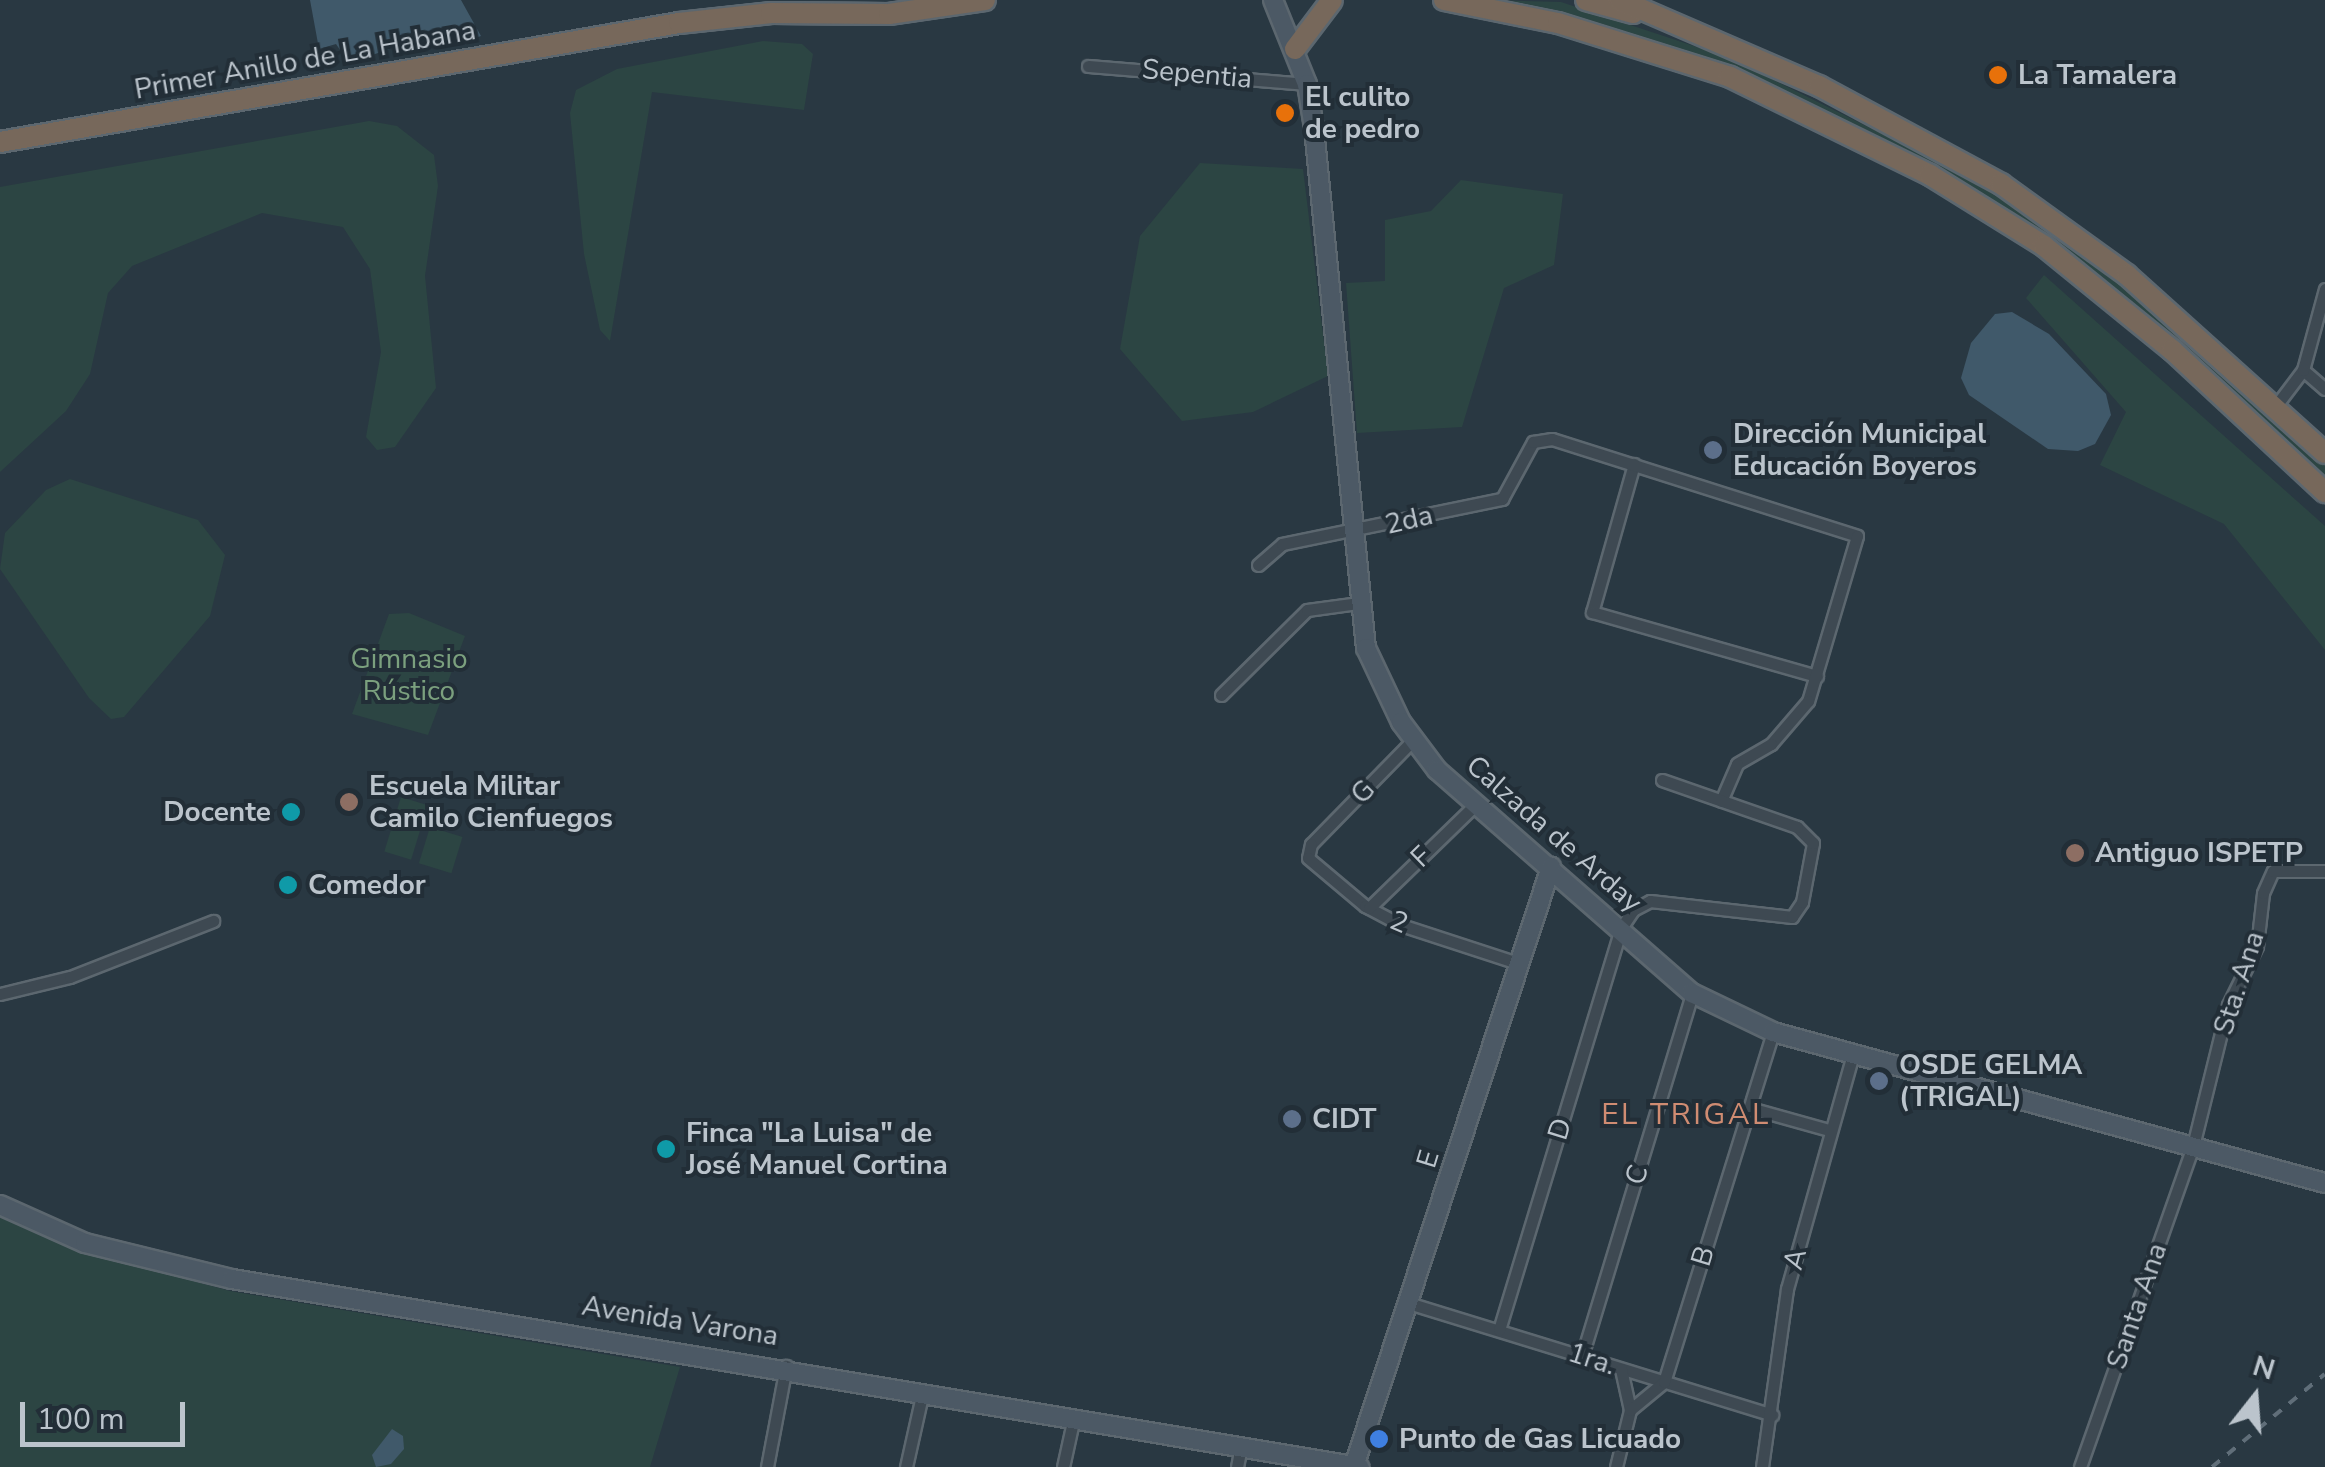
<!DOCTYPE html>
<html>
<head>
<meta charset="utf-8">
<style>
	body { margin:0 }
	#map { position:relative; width:2325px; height:1467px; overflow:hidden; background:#293842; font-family:"Nunito Sans",sans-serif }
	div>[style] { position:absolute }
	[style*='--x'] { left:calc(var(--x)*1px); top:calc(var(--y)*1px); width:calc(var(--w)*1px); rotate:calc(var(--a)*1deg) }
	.green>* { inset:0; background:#2c4543; transform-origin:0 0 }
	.water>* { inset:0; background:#40596a }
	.roads { filter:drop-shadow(2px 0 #5c676f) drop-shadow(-2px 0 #5c676f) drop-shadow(0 2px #5c676f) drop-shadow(0 -2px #5c676f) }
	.street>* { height:11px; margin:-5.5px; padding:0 5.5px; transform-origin:5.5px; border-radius:5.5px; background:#3e4952 }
	.secondary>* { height:18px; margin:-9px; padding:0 9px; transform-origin:9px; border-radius:9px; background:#4c5965 }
	.highway>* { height:20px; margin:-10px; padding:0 10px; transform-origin:10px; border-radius:10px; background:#77685b }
	.rail>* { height:4px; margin-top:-2px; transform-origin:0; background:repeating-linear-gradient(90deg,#606e79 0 10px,transparent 0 20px) }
	.dots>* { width:28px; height:28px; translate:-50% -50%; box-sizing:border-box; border:5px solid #222e37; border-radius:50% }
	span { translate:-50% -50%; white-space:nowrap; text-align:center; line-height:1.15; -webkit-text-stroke:8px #222e37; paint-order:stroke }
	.street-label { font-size:28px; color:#bbc4cc }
	.poi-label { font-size:28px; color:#bbc4cc; font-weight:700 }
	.left { translate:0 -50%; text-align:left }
	.right { translate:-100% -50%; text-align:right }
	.park-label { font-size:28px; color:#7ba07e }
	.neighbourhood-label { font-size:30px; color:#d08c72; letter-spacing:2.5px }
	.north { position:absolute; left:2205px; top:1347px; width:100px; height:100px; -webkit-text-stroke:8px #222e37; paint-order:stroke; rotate:17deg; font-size:28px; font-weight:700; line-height:40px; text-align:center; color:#bbc4cc }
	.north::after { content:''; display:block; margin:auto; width:35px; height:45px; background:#bbc4cc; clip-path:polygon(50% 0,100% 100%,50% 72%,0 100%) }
	.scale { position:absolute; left:20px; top:1402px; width:165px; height:45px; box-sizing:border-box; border:5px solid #bbc4cc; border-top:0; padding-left:12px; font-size:30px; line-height:35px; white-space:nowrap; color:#bbc4cc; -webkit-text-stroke:8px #222e37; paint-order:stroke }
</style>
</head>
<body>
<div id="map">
	<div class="green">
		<i style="clip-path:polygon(1487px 0,1561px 2px,1727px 57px,1973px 179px,2104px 271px,2220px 367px,2325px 463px,2325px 478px,2021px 220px,1967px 185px,1873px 133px,1717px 63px)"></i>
		<i style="clip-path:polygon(763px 41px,802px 44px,813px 54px,804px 110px,652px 92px,610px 341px,600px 330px,584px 254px,570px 113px,576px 90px,617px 69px)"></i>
		<i style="clip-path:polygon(369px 121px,397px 126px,434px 155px,438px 186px,425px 276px,436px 388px,395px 447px,377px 450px,366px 437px,381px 352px,370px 269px,343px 227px,262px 213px,132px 266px,108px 293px,90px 374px,66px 411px,0 472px,0 187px)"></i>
		<i style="clip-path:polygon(1200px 163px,1303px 169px,1328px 376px,1253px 412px,1182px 421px,1120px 349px,1140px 236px)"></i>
		<i style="clip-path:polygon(1461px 180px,1563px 194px,1554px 265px,1504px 288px,1462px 427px,1357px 433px,1346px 283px,1385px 281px,1385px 220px,1431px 211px)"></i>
		<i style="clip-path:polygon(2044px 275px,2325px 526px,2325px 650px,2224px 524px,2100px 465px,2126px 412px,2026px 298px)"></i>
		<i style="clip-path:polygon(70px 479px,198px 520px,225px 555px,210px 616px,124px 717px,111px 719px,89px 698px,0 569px,5px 533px,46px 490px)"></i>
		<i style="clip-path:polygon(409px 613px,465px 636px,428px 735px,352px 714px,389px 614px)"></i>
		<i style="left:401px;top:797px;width:28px;height:57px;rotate:17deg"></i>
		<i style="left:430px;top:827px;width:34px;height:38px;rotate:17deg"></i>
		<i style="clip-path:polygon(0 1216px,87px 1252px,230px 1291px,680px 1367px,650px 1467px,0 1467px)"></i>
	</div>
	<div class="water">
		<i style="clip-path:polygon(310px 0,461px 0,481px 36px,464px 42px,438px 30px,411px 32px,407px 43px,349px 63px,336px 44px,319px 49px)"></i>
		<i style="clip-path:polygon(2012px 312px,2049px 334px,2106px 394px,2111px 415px,2095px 444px,2078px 451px,2048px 449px,1969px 395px,1961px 378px,1971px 343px,1995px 314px)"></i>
		<i style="clip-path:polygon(392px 1429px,403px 1436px,404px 1449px,391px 1464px,376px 1467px,372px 1455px)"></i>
	</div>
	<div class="roads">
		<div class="street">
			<i style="--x:1088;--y:66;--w:220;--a:4.7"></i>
			<i style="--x:2303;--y:370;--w:29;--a:41"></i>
			<i style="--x:2275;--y:407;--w:46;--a:-52.9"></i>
			<i style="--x:2303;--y:370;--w:84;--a:-74.8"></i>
			<i style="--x:1634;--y:464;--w:154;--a:105.8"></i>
			<i style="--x:1592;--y:612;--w:234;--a:15.9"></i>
			<i style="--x:1258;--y:565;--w:32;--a:-41"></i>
			<i style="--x:1282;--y:544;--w:225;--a:-11.6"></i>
			<i style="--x:1502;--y:499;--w:65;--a:-61.5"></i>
			<i style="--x:1533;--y:442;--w:19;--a:-9"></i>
			<i style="--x:1552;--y:439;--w:320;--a:17.6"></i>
			<i style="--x:1857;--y:536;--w:172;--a:106.5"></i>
			<i style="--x:1808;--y:701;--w:57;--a:130.7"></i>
			<i style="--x:1771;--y:744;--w:39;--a:150"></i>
			<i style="--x:1737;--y:764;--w:40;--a:113.4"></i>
			<i style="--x:1221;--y:695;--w:121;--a:-44.7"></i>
			<i style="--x:1307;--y:610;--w:51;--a:-7.8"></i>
			<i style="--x:1414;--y:739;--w:147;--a:134.4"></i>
			<i style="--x:1311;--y:844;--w:14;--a:102"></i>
			<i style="--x:1308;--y:858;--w:75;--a:40.1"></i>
			<i style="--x:1365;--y:906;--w:41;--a:27.8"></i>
			<i style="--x:1401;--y:925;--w:125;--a:18.1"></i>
			<i style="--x:1369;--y:908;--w:146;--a:-44.2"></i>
			<i style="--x:0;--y:994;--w:72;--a:-13.7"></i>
			<i style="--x:70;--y:977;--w:154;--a:-21.4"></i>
			<i style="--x:1750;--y:1108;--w:82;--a:15.6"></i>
			<i style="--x:1412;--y:1304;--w:377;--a:17.1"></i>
			<i style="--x:1499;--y:1330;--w:420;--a:-73.1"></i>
			<i style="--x:1621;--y:928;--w:22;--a:-56"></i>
			<i style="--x:1633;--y:910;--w:19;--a:-28"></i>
			<i style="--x:1650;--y:901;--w:143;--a:6.4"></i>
			<i style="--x:1792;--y:917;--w:18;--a:-56"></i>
			<i style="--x:1802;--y:902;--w:60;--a:-79.4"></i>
			<i style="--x:1813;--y:843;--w:23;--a:-135"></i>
			<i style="--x:1797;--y:827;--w:143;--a:-160.8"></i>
			<i style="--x:1582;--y:1356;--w:379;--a:-73.1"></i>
			<i style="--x:1621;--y:1369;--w:42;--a:77.6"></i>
			<i style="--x:767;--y:1467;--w:103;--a:-79.3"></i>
			<i style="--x:906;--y:1467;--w:78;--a:-77.4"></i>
			<i style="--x:1063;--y:1467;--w:51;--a:-77.6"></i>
			<i style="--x:1237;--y:1467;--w:21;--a:-79"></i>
			<i style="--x:1616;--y:1467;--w:59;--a:-76.2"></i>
			<i style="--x:1630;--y:1410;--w:44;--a:-39.5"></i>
			<i style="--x:1664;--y:1382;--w:367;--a:-72.7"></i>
			<i style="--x:1762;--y:1467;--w:180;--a:-82"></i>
			<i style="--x:1787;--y:1289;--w:241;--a:-74.3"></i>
			<i style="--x:2080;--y:1467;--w:340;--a:-70.6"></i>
			<i style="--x:2193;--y:1146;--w:145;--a:-76.1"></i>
			<i style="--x:2228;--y:1005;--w:66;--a:-63.8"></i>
			<i style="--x:2257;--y:946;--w:53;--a:-83.5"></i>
			<i style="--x:2263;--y:893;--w:24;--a:-66"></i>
			<i style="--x:2273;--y:871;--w:52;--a:0"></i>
		</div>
		<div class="secondary">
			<i style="--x:1273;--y:0;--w:91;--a:68"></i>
			<i style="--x:1307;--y:84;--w:45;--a:81"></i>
			<i style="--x:1314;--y:128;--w:523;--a:84.29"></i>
			<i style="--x:1366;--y:648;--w:82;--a:64.7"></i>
			<i style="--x:1401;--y:722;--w:60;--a:53.1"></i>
			<i style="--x:1437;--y:770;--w:339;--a:41.2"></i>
			<i style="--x:1692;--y:993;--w:90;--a:25.7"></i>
			<i style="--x:1773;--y:1032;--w:572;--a:15.3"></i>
			<i style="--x:0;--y:1205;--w:93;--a:24.1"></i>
			<i style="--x:85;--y:1243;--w:151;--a:13.8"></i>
			<i style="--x:232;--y:1279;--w:1143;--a:9.47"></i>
			<i style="--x:1354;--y:1466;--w:631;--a:-71.79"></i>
		</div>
		<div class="highway">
			<i style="--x:1444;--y:0;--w:116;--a:11.4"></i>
			<i style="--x:1558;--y:23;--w:180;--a:17.4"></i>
			<i style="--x:1730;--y:77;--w:223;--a:26.1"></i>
			<i style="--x:1930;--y:175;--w:134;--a:31.9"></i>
			<i style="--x:2044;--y:246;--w:165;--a:39.1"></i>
			<i style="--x:2172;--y:350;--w:209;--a:42.9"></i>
			<i style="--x:1586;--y:0;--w:49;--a:15.5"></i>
			<i style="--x:1620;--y:0;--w:217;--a:23.4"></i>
			<i style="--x:1819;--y:86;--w:207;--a:28.3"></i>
			<i style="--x:2001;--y:184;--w:155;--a:35.8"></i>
			<i style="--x:2127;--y:275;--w:266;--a:42"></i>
			<i style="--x:1295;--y:49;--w:61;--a:-52.9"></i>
			<i style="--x:0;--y:142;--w:689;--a:-9.94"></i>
			<i style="--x:679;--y:23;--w:93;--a:-6.2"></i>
			<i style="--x:771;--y:13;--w:118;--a:0.5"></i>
			<i style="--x:889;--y:14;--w:97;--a:-8.3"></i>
		</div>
	</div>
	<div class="rail">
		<i style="--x:2212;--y:1467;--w:146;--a:-39.5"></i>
	</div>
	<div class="dots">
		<i style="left:1998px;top:75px;background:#e8710a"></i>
		<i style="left:1285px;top:113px;background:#e8710a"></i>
		<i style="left:1713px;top:450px;background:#5c6f8a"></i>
		<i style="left:349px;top:802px;background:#8d6e63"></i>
		<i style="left:291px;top:812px;background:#0f9aa8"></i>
		<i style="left:2075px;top:853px;background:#8d6e63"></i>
		<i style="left:288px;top:885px;background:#0f9aa8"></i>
		<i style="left:1879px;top:1081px;background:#5c6f8a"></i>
		<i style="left:1292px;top:1119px;background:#5c6f8a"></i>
		<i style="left:666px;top:1149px;background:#0f9aa8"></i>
		<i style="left:1379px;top:1439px;background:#3f7fe0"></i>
	</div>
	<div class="street-label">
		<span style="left:305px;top:60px;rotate:-10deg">Primer Anillo de La Habana</span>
		<span style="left:1197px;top:74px;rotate:5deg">Sepentia</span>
		<span style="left:1409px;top:520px;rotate:-13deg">2da</span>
		<span style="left:1363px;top:792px;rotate:-46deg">G</span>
		<span style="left:1554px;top:834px;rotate:41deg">Calzada de Arday</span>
		<span style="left:1421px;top:857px;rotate:-44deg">F</span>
		<span style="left:1399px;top:922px;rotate:23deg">2</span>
		<span style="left:2239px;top:983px;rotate:-72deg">Sta. Ana</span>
		<span style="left:1560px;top:1129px;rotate:-73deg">D</span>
		<span style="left:1428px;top:1159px;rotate:-73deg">E</span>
		<span style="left:1637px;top:1175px;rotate:-73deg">C</span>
		<span style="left:1703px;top:1256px;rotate:-73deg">B</span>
		<span style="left:1795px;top:1259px;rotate:-75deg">A</span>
		<span style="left:2137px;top:1306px;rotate:-71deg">Santa Ana</span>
		<span style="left:680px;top:1321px;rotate:9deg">Avenida Varona</span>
		<span style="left:1592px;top:1359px;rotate:18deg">1ra.</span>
	</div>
	<div class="poi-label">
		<span class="left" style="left:2018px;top:75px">La Tamalera</span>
		<span class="left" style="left:1305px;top:113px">El culito<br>de pedro</span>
		<span class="left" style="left:1733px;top:450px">Dirección Municipal<br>Educación Boyeros</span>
		<span class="left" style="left:369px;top:802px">Escuela Militar<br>Camilo Cienfuegos</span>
		<span class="right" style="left:271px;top:812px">Docente</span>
		<span class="left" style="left:2095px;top:853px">Antiguo ISPETP</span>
		<span class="left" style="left:308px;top:885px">Comedor</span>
		<span class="left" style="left:1899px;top:1081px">OSDE GELMA<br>(TRIGAL)</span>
		<span class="left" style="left:1312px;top:1119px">CIDT</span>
		<span class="left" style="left:686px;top:1149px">Finca "La Luisa" de<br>José Manuel Cortina</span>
		<span class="left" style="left:1399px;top:1439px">Punto de Gas Licuado</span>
	</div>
	<div class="park-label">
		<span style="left:409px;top:675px">Gimnasio<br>Rústico</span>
	</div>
	<div class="neighbourhood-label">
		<span style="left:1686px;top:1115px">EL TRIGAL</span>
	</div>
	<div class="north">N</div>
	<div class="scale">100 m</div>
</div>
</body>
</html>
